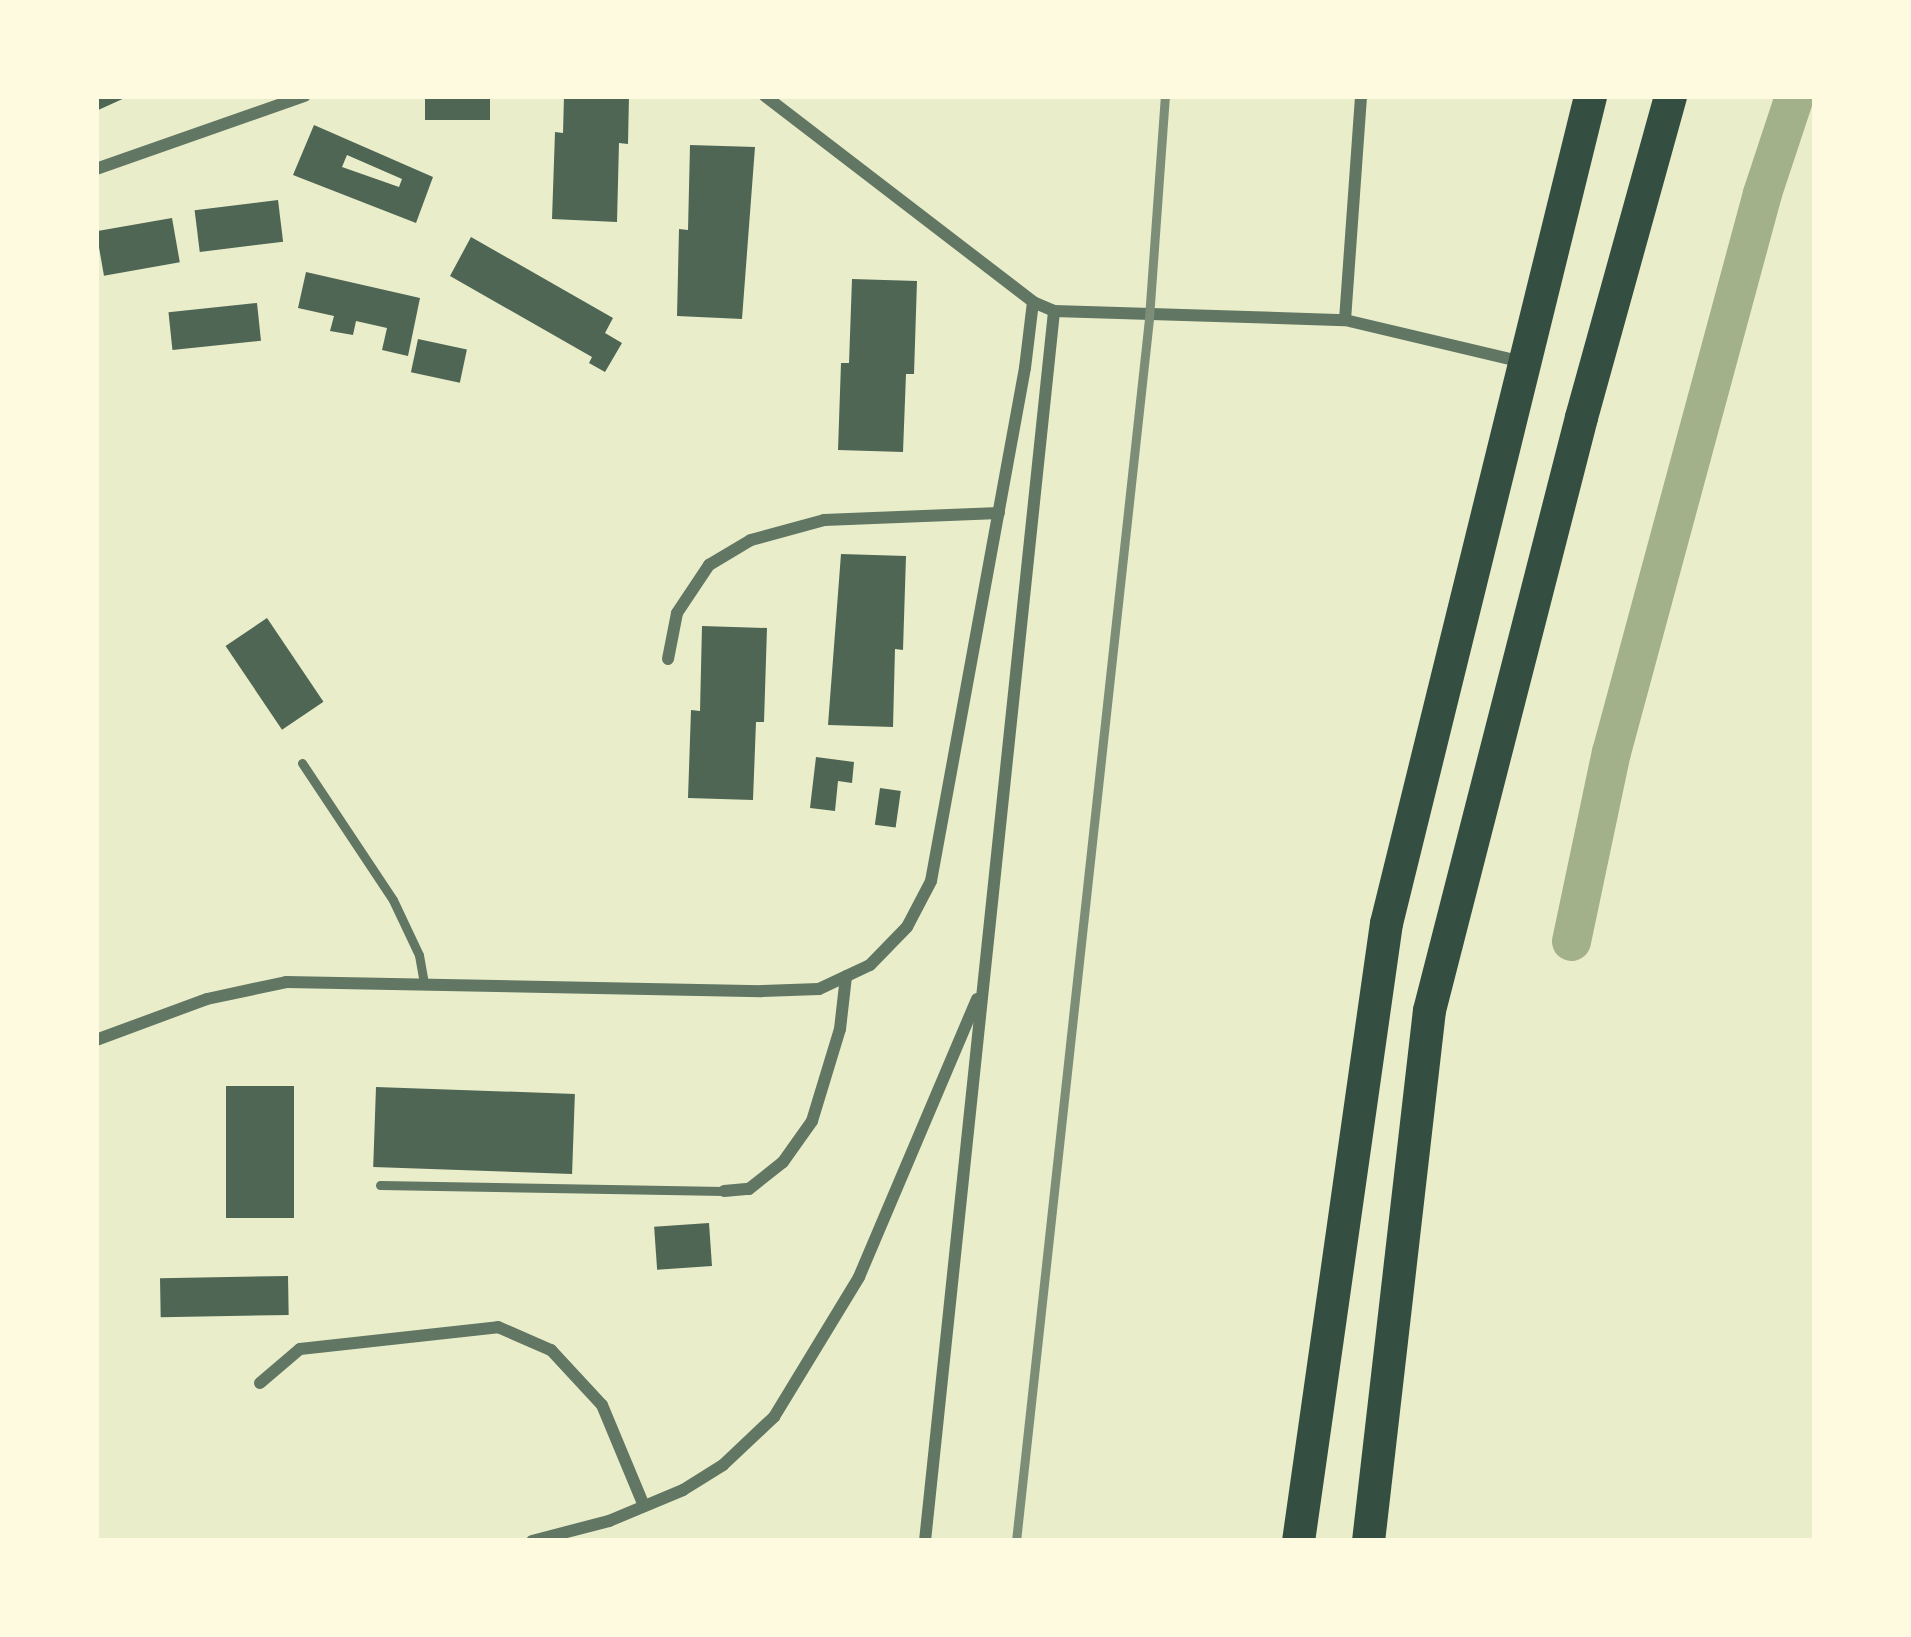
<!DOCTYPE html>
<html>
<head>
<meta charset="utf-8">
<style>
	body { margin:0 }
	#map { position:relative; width:1911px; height:1637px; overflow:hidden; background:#e9edc9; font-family:"Asap Condensed",sans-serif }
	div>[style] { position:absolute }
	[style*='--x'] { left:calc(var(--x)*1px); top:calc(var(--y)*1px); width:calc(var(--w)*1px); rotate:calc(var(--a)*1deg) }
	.canal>* { height:39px; margin:-19.5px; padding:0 19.5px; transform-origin:19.5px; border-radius:19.5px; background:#a3b18a }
	.building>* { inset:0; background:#4f6655; transform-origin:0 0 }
	.service>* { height:9px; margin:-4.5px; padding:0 4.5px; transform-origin:4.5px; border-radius:4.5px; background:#617663 }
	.minor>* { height:12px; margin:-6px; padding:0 6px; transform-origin:6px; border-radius:6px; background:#617663 }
	.trunk>* { height:33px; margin:-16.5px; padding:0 16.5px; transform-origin:16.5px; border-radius:16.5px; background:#344e41 }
	.rail>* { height:9px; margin:-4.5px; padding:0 4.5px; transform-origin:4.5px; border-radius:4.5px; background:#7c8e77 }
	span { translate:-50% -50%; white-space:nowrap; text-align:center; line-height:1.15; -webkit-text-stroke:12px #fefae0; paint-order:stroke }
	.frame { position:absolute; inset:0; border:99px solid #fefae0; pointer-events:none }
</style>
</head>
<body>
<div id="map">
	<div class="canal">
		<i style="--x:1571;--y:941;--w:193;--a:-78.1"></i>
		<i style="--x:1611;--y:752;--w:579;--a:-74.88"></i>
		<i style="--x:1762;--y:193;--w:102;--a:-71.7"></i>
	</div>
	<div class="building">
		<i style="clip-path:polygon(96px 96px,127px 96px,127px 97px,96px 111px)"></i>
		<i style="left:425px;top:96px;width:65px;height:24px"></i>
		<i style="clip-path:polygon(564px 96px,629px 96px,628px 144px,619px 143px,617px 222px,552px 219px,555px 132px,563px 133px)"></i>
		<i style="clip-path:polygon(evenodd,314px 125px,433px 177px,416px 223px,293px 175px,314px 125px,347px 155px,402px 179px,399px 187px,342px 167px,347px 155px)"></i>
		<i style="clip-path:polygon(690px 145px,755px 147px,742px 319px,677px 316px,679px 229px,688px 230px)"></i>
		<i style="left:278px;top:200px;width:42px;height:84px;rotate:83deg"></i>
		<i style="left:172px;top:218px;width:45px;height:77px;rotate:80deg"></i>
		<i style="clip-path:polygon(471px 237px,613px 318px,605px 333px,622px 343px,605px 372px,589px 363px,592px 357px,450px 276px)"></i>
		<i style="clip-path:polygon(306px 272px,420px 298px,408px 356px,382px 350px,387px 328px,356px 321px,353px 335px,330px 331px,334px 316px,298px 308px)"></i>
		<i style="clip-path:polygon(852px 279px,917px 281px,914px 374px,906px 374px,903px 452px,838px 450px,841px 363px,849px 363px)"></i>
		<i style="left:257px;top:303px;width:38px;height:89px;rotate:84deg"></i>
		<i style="left:418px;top:339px;width:50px;height:34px;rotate:12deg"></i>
		<i style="clip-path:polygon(841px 554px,906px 556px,903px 650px,895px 649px,893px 727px,828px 725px)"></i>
		<i style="left:267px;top:618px;width:101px;height:50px;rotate:56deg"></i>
		<i style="clip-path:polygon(702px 626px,767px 628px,764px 722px,756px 722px,753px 800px,688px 798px,691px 710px,700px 711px)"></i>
		<i style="clip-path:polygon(816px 757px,854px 762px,852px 783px,838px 781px,835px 811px,810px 808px)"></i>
		<i style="left:880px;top:788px;width:21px;height:37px;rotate:8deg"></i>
		<i style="left:226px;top:1086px;width:68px;height:132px"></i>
		<i style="left:376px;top:1087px;width:199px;height:80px;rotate:2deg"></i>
		<i style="left:709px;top:1223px;width:43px;height:55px;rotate:86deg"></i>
		<i style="left:288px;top:1276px;width:39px;height:128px;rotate:89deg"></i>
	</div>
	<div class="service">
		<i style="--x:302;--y:763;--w:164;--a:56.4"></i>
		<i style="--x:393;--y:900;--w:61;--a:64.7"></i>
		<i style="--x:419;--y:955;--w:29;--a:80"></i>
		<i style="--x:380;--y:1185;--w:344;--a:1"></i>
	</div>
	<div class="minor">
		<i style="--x:765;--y:96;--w:338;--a:37.5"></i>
		<i style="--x:1033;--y:302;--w:23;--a:23"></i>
		<i style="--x:1054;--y:311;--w:291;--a:1.8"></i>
		<i style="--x:1345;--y:320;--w:183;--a:13.3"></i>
		<i style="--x:96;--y:169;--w:221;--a:-19.3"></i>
		<i style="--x:1345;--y:320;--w:225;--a:-85.9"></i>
		<i style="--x:668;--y:659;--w:47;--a:-78.9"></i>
		<i style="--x:677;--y:613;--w:58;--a:-56.3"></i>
		<i style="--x:709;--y:565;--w:49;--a:-30.8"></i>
		<i style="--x:751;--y:540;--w:76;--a:-15.3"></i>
		<i style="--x:824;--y:520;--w:175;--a:-2.3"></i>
		<i style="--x:96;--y:1040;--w:118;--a:-20.3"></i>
		<i style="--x:207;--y:999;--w:81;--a:-12.1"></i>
		<i style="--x:286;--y:982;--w:476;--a:1.1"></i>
		<i style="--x:762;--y:991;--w:57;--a:-2"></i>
		<i style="--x:819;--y:989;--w:56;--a:-25.2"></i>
		<i style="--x:870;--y:965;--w:53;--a:-45.8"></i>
		<i style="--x:907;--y:927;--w:52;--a:-62.4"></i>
		<i style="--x:931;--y:881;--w:522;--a:-79.62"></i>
		<i style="--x:1025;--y:368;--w:66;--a:-83.1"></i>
		<i style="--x:724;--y:1191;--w:25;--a:-5"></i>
		<i style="--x:749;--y:1189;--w:43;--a:-38.5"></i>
		<i style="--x:783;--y:1162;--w:50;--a:-54.7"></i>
		<i style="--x:812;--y:1121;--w:96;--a:-73.1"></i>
		<i style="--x:840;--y:1029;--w:53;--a:-83.5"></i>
		<i style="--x:260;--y:1383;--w:52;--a:-40.4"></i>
		<i style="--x:300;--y:1349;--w:199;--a:-6.3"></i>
		<i style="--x:498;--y:1327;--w:58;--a:23.5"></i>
		<i style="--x:551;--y:1350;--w:75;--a:47.2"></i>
		<i style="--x:602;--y:1405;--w:109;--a:67.4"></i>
		<i style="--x:532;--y:1541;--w:80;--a:-14.6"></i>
		<i style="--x:609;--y:1521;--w:80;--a:-22.7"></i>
		<i style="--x:683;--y:1490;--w:47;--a:-32"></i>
		<i style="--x:723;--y:1465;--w:70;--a:-43.3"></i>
		<i style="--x:774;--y:1417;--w:164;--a:-58.7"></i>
		<i style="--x:859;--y:1277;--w:302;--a:-67"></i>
		<i style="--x:925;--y:1541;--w:1237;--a:-84.01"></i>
	</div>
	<div class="trunk">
		<i style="--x:1298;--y:1541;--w:624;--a:-81.9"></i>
		<i style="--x:1386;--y:923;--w:852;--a:-76.14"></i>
		<i style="--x:1368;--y:1541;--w:534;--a:-83.45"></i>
		<i style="--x:1429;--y:1010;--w:612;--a:-75.62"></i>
		<i style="--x:1581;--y:417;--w:333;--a:-74.5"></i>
	</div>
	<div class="rail">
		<i style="--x:1016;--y:1541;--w:1230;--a:-83.79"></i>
		<i style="--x:1149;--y:318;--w:223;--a:-85.9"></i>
	</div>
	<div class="frame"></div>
</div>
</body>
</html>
